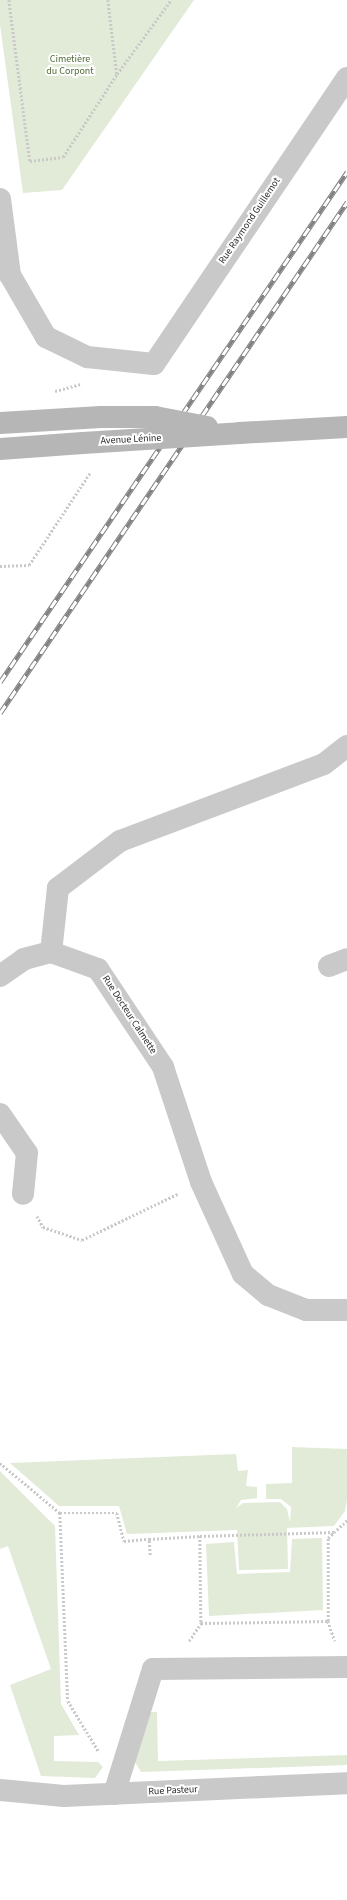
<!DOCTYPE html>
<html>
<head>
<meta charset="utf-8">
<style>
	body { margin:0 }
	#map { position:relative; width:347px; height:1900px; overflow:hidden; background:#fff; font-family:"Source Sans 3",sans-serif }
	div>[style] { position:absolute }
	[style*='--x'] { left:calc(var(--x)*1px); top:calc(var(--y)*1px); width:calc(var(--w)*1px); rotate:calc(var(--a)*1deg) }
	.green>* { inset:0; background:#e2ebd8 }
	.path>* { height:2.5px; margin-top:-1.25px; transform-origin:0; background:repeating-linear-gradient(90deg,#c9c9c9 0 2px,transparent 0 4px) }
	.minor>* { height:22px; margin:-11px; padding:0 11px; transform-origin:11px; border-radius:11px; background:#c9c9c9 }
	.secondary>* { height:22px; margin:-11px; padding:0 11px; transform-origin:11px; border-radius:11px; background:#b6b6b6 }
	.rail>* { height:4.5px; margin-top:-2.25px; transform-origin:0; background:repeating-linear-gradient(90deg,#fff 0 9px,#818181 0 18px); box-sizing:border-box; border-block:1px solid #818181 }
	.secondary-bridge>* { height:22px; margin:-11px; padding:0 11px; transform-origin:11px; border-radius:11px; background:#b6b6b6 }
	span { translate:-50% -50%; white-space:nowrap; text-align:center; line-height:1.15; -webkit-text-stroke:4px #fff; paint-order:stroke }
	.park-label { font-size:10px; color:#506a37 }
	.street-label { font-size:10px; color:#2c2c2c }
</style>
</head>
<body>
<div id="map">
	<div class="green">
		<i style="clip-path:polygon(0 0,194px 0,62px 190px,23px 193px,0 25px)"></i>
		<i style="clip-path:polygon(292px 1447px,347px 1449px,347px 1501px,345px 1511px,334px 1526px,287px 1528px,288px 1569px,239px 1570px,237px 1530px,127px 1534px,119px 1506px,59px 1506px,10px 1463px,236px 1454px,238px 1471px,248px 1470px,246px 1486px,257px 1487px,257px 1498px,241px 1500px,236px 1508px,243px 1503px,280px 1502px,287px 1509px,290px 1522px,291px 1507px,281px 1499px,266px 1499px,266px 1484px,292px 1483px)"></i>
		<i style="clip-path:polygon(0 1471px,55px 1526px,61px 1704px,79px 1735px,54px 1736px,54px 1761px,98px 1762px,103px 1767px,95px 1778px,41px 1776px,10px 1685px,51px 1669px,8px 1546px,0 1549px)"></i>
		<i style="clip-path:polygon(322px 1538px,323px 1610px,209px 1616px,206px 1544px,234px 1542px,237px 1574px,290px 1572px,292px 1539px)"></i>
		<i style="clip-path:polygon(148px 1712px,157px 1712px,158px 1761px,347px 1755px,347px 1765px,141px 1772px,132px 1757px)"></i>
	</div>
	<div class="path">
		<i style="--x:9;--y:0;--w:162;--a:82.6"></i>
		<i style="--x:30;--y:161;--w:33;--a:-7"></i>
		<i style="--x:63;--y:157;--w:99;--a:-57"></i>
		<i style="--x:108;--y:0;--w:75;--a:83.1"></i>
		<i style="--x:117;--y:74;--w:92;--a:-53.9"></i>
		<i style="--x:55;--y:391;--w:27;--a:-15"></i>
		<i style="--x:0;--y:566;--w:29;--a:-2"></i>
		<i style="--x:29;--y:565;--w:110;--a:-56.5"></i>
		<i style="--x:37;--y:1216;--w:13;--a:61"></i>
		<i style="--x:43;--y:1227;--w:41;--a:18.4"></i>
		<i style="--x:82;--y:1240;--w:106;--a:-25.8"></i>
		<i style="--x:0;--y:1463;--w:78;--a:39.8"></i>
		<i style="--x:60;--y:1513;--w:188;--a:87.6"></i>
		<i style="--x:68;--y:1701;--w:60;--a:58.7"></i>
		<i style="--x:60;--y:1513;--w:57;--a:0"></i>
		<i style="--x:117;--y:1513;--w:29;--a:76"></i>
		<i style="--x:124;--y:1541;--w:25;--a:-5"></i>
		<i style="--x:200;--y:1536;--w:134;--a:-1.7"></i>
		<i style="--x:150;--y:1555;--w:16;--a:-94"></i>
		<i style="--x:149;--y:1539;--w:51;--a:-3.4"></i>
		<i style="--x:200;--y:1536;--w:87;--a:89.3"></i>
		<i style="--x:328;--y:1621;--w:21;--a:71"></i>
		<i style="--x:189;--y:1641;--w:22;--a:-56"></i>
		<i style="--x:201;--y:1623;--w:127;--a:-0.9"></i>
		<i style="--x:328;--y:1621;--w:83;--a:-90"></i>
		<i style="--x:328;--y:1538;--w:26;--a:-43"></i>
	</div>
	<div class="minor">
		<i style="--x:0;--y:199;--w:77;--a:82.5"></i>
		<i style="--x:10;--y:275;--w:72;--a:59.9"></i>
		<i style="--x:46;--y:337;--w:46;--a:26"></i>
		<i style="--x:87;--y:357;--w:67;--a:6"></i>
		<i style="--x:154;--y:364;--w:345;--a:-56"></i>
		<i style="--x:347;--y:746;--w:29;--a:142"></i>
		<i style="--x:324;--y:764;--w:218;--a:159.3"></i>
		<i style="--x:120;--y:841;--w:78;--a:142.8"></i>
		<i style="--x:58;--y:888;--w:64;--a:96.2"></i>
		<i style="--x:51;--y:952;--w:50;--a:19.9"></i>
		<i style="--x:98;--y:969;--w:118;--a:56.4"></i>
		<i style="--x:163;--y:1067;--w:121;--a:71.7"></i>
		<i style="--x:201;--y:1182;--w:101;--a:65.5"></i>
		<i style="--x:243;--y:1274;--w:33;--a:40"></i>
		<i style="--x:268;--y:1295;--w:41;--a:21.5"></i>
		<i style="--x:306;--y:1310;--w:41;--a:0"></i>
		<i style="--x:329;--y:966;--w:19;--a:-21"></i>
		<i style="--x:0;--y:976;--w:29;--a:-35"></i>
		<i style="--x:24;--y:959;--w:28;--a:-15"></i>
		<i style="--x:0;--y:1114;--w:47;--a:55.3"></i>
		<i style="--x:27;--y:1153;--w:41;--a:95.6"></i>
		<i style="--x:0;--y:1790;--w:64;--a:5.4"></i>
		<i style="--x:64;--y:1796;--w:283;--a:-2.6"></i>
		<i style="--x:114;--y:1794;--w:131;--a:-72.7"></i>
		<i style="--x:153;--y:1669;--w:194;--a:-0.6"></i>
	</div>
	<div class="secondary">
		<i style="--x:0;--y:423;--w:101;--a:-3.4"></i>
		<i style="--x:240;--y:433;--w:107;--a:-3.2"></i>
		<i style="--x:0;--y:449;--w:83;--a:-4.1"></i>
	</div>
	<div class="rail">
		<i style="--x:0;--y:682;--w:617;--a:-55.77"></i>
		<i style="--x:0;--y:713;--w:618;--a:-55.82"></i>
	</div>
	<div class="secondary-bridge">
		<i style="--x:101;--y:417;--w:54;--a:0"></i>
		<i style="--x:155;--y:417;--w:53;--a:10.9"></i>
		<i style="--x:83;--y:443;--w:157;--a:-3.6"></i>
	</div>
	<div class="park-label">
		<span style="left:70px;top:65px">Cimetière<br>du Corpont</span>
	</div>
	<div class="street-label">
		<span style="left:250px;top:221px;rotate:-56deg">Rue Raymond Guillemot</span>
		<span style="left:131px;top:440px;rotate:-3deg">Avenue Lénine</span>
		<span style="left:129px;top:1015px;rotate:57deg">Rue Docteur Calmette</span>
		<span style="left:173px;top:1791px;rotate:-3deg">Rue Pasteur</span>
	</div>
</div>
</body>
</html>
